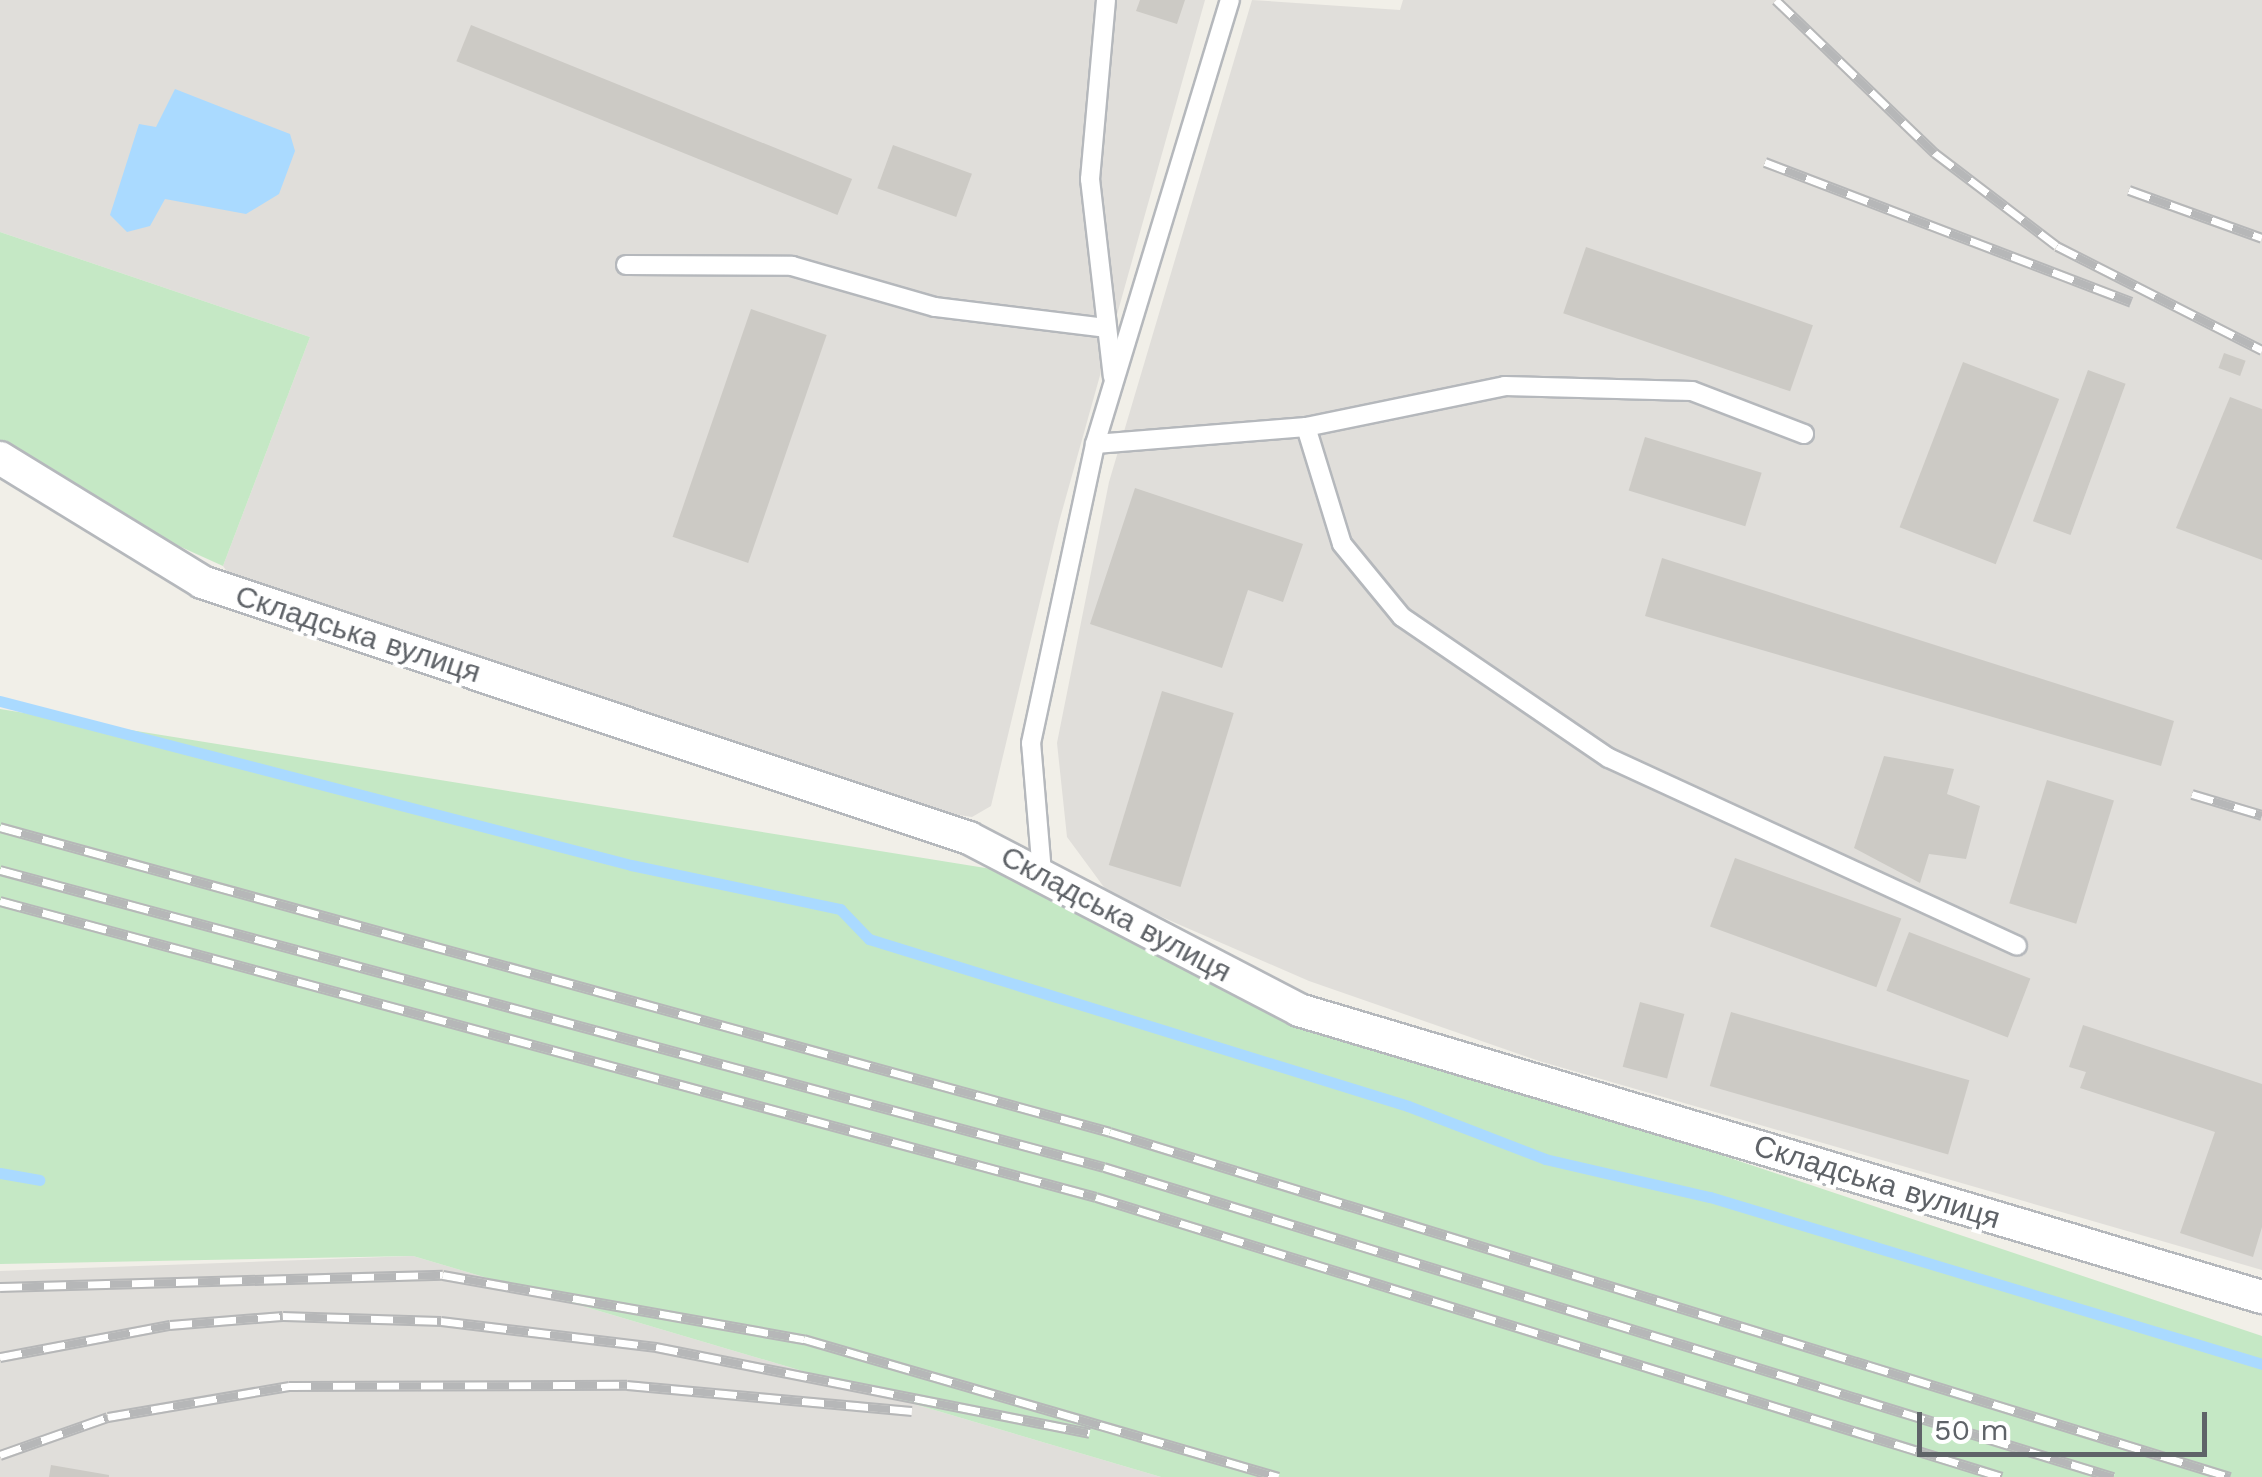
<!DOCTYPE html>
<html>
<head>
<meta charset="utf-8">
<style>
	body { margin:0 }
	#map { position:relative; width:2262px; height:1477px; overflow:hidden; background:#f1efe8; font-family:"Work Sans",sans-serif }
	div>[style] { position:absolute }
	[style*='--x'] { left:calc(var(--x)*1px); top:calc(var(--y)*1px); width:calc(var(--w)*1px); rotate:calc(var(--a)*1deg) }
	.industrial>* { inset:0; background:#e0deda }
	.green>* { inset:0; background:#c5e8c5 }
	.water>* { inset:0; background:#aadaff }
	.stream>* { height:11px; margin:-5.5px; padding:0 5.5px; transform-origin:5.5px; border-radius:5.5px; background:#aadaff }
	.building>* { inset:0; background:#cccac5; transform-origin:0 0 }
	.roads { filter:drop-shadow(2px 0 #b5b8bc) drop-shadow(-2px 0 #b5b8bc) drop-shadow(0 2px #b5b8bc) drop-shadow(0 -2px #b5b8bc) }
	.lane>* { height:18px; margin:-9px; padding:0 9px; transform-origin:9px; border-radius:9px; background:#fff }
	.street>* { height:32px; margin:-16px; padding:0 16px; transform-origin:16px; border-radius:16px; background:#fff }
	.rail>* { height:11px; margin-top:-5.5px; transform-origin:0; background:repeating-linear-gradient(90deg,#fff 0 22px,#b6b7b8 0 44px); box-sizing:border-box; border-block:2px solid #b6b7b8 }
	span { translate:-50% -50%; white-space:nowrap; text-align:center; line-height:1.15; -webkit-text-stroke:8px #fff; paint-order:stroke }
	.street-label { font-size:30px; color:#5f6368 }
	.scale { position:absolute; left:1917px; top:1412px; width:290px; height:45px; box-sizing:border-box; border:5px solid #5f6368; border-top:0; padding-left:12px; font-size:30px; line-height:35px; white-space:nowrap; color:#5f6368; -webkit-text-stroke:8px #fff; paint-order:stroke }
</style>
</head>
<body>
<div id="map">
	<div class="industrial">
		<i style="clip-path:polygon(0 0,1205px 0,1059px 522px,991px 806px,972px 817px,918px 809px,233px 580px,223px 566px,310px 337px,0 232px)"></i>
		<i style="clip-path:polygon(1252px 0,1400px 10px,1403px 0,2262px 0,2262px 1270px,1539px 1061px,1309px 981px,1109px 894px,1067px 837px,1057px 743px,1109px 482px)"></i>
		<i style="clip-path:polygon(413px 1256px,1161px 1477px,0 1477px,0 1271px)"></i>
	</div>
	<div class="green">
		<i style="clip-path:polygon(0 232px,310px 337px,223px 566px,119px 519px,0 440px)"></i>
		<i style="clip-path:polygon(0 709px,1041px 877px,1300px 1014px,2262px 1336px,2262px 1477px,1161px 1477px,413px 1256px,0 1264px)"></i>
	</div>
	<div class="water">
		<i style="clip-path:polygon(175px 89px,290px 134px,295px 151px,279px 194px,246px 214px,165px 199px,150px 226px,127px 232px,110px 215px,139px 124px,156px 127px)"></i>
	</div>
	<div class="stream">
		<i style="--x:0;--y:701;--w:652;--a:14.57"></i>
		<i style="--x:631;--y:865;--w:214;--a:11.9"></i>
		<i style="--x:840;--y:909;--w:42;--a:46"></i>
		<i style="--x:869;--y:939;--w:564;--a:17.21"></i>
		<i style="--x:1408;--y:1106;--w:147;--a:21.1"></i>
		<i style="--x:1545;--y:1159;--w:169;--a:13"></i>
		<i style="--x:1710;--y:1197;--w:577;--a:16.83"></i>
		<i style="--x:0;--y:1173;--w:40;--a:10"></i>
	</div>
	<div class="building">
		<i style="clip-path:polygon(1140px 0,1185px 0,1177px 24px,1136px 11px)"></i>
		<i style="left:471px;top:25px;width:411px;height:39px;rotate:22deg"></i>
		<i style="left:893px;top:145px;width:84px;height:46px;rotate:20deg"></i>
		<i style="left:1586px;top:247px;width:240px;height:70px;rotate:19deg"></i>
		<i style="left:751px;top:309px;width:80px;height:241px;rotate:19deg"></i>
		<i style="left:2224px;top:353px;width:23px;height:16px;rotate:20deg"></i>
		<i style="left:1963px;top:362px;width:103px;height:177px;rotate:21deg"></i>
		<i style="left:2088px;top:370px;width:40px;height:161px;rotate:20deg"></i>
		<i style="clip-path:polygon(2230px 397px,2262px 409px,2262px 560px,2176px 528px)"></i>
		<i style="left:1645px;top:437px;width:122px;height:56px;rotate:17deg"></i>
		<i style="clip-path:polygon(1135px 488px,1303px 544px,1283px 602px,1248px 590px,1222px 668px,1090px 624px)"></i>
		<i style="clip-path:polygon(1662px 558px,2174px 721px,2161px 766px,1645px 616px)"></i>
		<i style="left:1162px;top:691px;width:75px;height:182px;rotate:17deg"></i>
		<i style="clip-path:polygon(1884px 756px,1954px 769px,1947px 794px,1980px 806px,1966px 859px,1929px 854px,1920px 883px,1854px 848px)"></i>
		<i style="left:2047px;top:780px;width:70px;height:129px;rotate:17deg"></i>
		<i style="left:1735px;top:858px;width:177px;height:73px;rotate:20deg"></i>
		<i style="left:1909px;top:932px;width:130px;height:63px;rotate:21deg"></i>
		<i style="left:1640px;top:1002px;width:46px;height:67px;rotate:15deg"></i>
		<i style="left:1731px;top:1012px;width:248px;height:77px;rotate:16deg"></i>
		<i style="clip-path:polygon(2083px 1025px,2262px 1084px,2262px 1227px,2253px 1257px,2180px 1233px,2215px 1132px,2080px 1088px,2086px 1072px,2069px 1067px)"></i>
		<i style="clip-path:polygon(51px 1465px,109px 1475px,109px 1477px,49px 1477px)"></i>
	</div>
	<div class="roads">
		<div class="lane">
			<i style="--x:1106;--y:0;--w:180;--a:95.1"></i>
			<i style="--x:1090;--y:179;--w:199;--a:83.4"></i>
			<i style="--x:626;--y:265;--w:166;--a:0.3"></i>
			<i style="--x:792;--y:266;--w:149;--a:16"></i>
			<i style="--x:935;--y:307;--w:171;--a:7"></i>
			<i style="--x:1306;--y:427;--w:203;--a:-11.6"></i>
			<i style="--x:1505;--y:386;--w:187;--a:1.5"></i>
			<i style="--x:1692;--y:391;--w:120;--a:21"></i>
			<i style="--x:1095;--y:444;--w:212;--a:-4.6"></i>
			<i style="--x:1306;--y:427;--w:122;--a:72.9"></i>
			<i style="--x:1342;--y:544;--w:94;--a:50.6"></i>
			<i style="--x:1402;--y:617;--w:250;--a:34.3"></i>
			<i style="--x:1609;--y:758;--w:449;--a:24.7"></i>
			<i style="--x:1042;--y:873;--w:130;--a:-94.8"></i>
			<i style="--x:1031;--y:743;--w:306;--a:-77.9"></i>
			<i style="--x:1095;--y:444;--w:464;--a:-73.1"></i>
		</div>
		<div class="street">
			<i style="--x:0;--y:458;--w:237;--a:31.5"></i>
			<i style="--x:202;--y:582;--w:809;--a:18.46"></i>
			<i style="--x:969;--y:838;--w:372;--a:27.5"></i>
			<i style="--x:1299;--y:1010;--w:1005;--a:16.6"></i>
		</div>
	</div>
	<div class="rail">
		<i style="--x:1776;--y:0;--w:221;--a:43.9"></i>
		<i style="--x:1935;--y:153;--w:153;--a:37.3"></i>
		<i style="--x:2057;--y:246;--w:230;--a:26.9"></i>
		<i style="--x:1765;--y:162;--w:392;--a:20.9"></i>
		<i style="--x:2129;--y:190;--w:141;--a:19.8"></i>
		<i style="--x:2192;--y:794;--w:73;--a:16.7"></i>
		<i style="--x:0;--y:827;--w:1151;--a:15.36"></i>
		<i style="--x:1110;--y:1132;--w:1172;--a:17.12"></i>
		<i style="--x:0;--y:870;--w:1143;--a:15.06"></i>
		<i style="--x:1104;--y:1167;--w:1056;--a:17.08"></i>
		<i style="--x:0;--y:901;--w:1135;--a:15.11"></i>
		<i style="--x:1096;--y:1197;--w:948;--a:17.17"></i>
		<i style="--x:0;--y:1287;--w:443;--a:-1.6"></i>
		<i style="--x:443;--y:1275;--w:367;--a:10.1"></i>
		<i style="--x:804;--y:1339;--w:494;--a:16.2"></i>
		<i style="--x:0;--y:1357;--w:173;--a:-10.7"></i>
		<i style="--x:170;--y:1325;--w:113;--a:-4.6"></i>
		<i style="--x:283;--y:1316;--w:158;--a:1.8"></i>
		<i style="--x:441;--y:1321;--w:217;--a:6.9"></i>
		<i style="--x:656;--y:1347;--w:442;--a:11.2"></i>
		<i style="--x:0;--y:1455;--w:114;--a:-19.4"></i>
		<i style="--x:108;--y:1417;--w:184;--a:-9.7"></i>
		<i style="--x:289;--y:1386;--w:338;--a:-0.2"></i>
		<i style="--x:627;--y:1385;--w:286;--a:5.2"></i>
	</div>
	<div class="street-label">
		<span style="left:358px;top:634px;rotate:18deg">Складська вулиця</span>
		<span style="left:1116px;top:914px;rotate:28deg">Складська вулиця</span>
		<span style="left:1877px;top:1182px;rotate:17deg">Складська вулиця</span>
	</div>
	<div class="scale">50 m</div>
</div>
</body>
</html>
